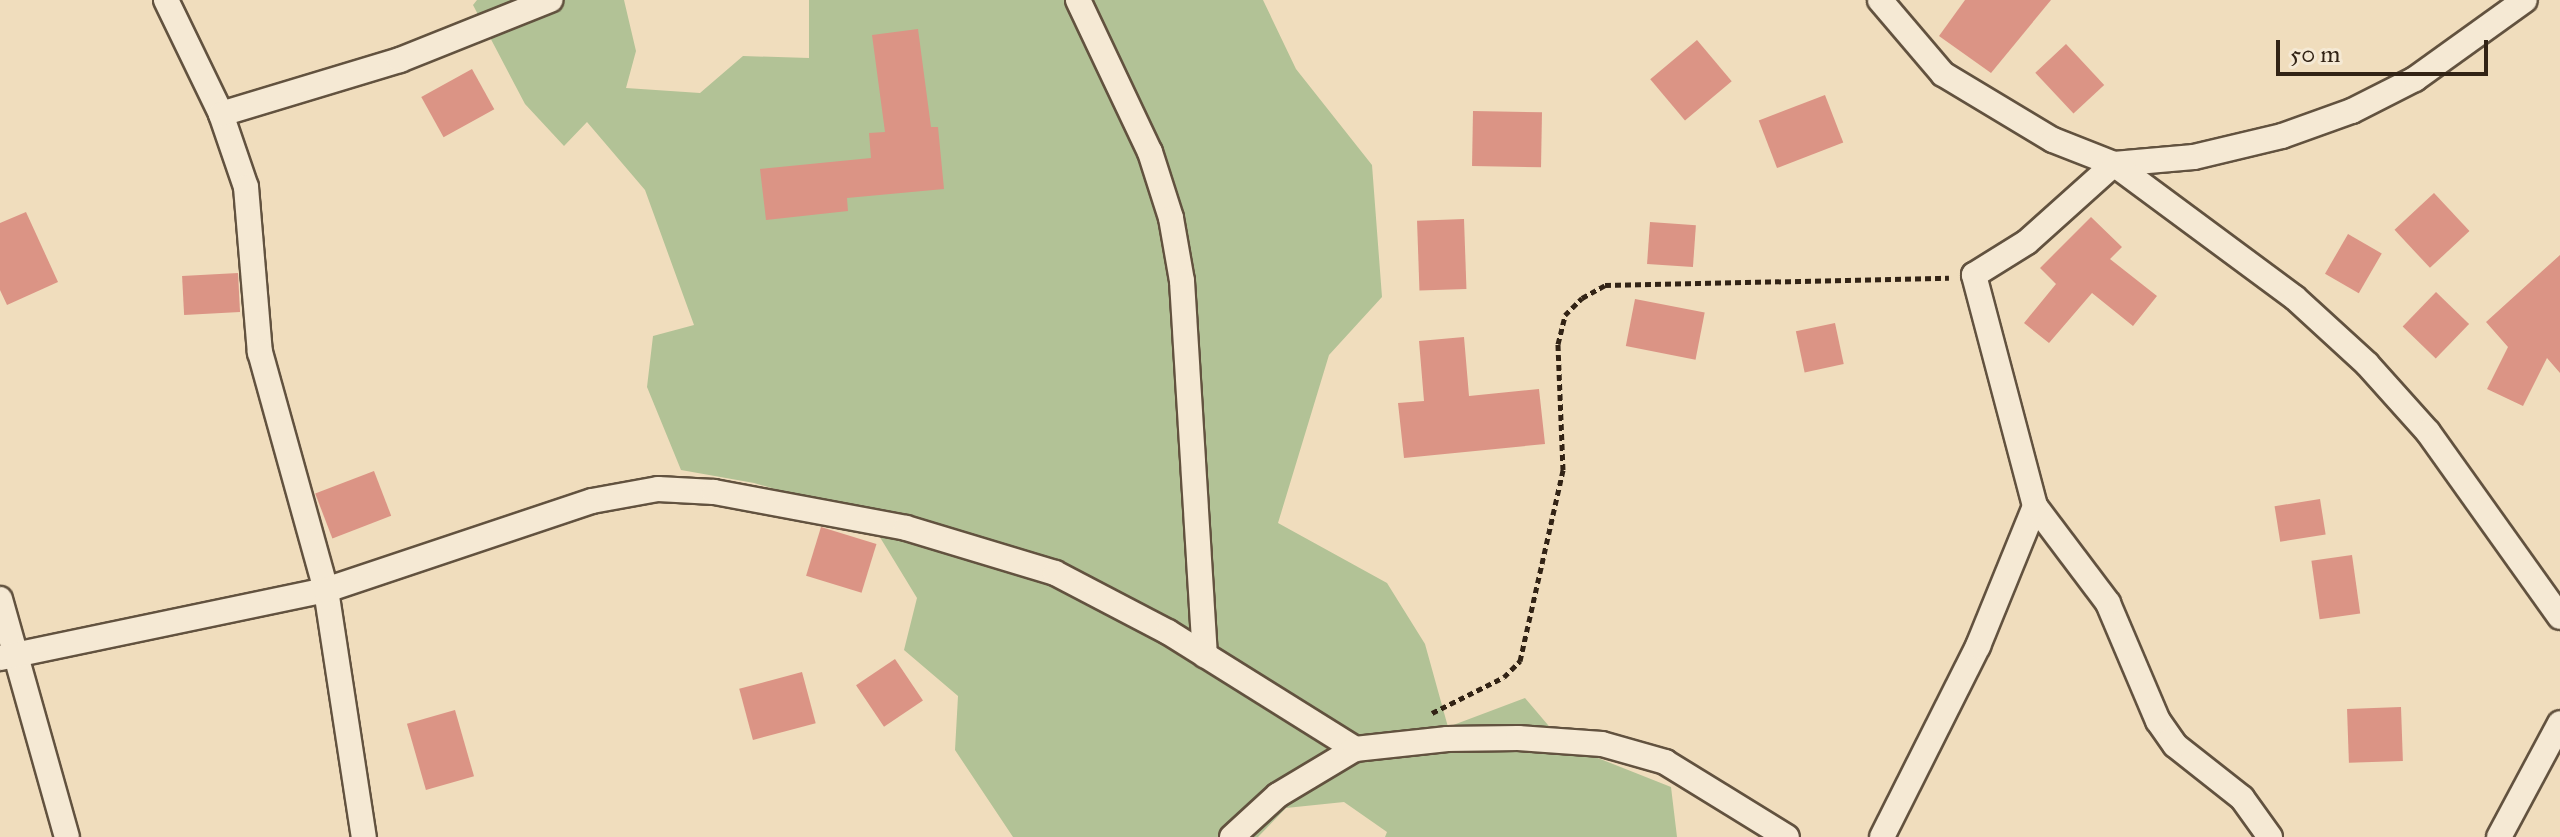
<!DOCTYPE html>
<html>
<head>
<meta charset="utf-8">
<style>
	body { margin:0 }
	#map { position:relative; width:2560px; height:837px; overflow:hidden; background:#f0ddbd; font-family:"IM FELL Great Primer",serif }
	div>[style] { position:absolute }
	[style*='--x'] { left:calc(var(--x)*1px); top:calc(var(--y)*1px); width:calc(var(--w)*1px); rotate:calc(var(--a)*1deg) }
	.green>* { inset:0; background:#b2c296 }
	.building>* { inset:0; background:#db9485; transform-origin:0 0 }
	.path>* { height:5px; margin-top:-2.5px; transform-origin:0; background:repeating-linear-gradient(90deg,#322315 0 6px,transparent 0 10px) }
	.roads { filter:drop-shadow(2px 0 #62523f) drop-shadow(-2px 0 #62523f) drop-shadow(0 2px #62523f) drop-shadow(0 -2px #62523f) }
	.minor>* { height:24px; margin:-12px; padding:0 12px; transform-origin:12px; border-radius:12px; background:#f5e9d4 }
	span { translate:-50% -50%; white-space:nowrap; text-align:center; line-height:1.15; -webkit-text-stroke:6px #f5e9d4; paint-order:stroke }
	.scale { position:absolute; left:2276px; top:40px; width:212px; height:36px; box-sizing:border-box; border:4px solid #322315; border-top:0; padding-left:10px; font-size:24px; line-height:28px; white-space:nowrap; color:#322315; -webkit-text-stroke:6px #f5e9d4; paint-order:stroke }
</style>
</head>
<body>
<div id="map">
	<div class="green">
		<i style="clip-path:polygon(477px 0,624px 0,636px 51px,626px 88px,700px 93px,743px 56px,809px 58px,809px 0,1263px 0,1296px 69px,1372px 165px,1382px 297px,1329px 355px,1278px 523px,1387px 583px,1425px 644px,1448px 727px,1525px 698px,1565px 745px,1671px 787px,1677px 837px,1385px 837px,1387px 832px,1344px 802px,1286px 808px,1258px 837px,1013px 837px,955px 750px,958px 696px,904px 650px,917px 598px,867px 516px,754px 483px,681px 470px,647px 387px,653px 336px,694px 325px,645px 190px,587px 122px,564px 146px,525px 104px,473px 5px)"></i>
	</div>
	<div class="building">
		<i style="clip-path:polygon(1965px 0,2051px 0,1991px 73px,1939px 36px)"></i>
		<i style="clip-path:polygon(918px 29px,931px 127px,938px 127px,944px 189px,847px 198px,848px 211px,766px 220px,760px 169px,871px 158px,869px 133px,885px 132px,872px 35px)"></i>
		<i style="left:1697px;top:40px;width:54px;height:61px;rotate:50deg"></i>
		<i style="left:2066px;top:44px;width:56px;height:42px;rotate:47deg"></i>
		<i style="left:472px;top:69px;width:46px;height:58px;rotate:61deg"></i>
		<i style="left:1825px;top:95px;width:51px;height:71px;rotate:69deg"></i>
		<i style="left:1473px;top:111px;width:69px;height:55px;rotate:1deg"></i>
		<i style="left:2434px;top:193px;width:52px;height:54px;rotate:47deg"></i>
		<i style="clip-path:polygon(26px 212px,58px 282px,7px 305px,0 290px,0 223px)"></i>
		<i style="clip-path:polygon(2091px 217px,2122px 247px,2110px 259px,2157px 296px,2133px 326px,2092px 293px,2049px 343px,2024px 323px,2056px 284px,2040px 268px)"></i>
		<i style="left:1464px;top:219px;width:70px;height:47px;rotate:88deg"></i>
		<i style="left:1650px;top:222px;width:46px;height:42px;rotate:4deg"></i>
		<i style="left:2348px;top:234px;width:39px;height:46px;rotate:30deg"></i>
		<i style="clip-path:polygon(2560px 255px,2560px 373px,2547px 358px,2523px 406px,2487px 389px,2508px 347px,2486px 322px)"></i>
		<i style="left:238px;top:273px;width:39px;height:56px;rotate:87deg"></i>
		<i style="left:2436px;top:292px;width:46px;height:48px;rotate:44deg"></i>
		<i style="left:1635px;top:299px;width:71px;height:48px;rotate:11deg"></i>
		<i style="left:1835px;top:323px;width:42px;height:40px;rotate:78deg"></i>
		<i style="clip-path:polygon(1464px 337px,1469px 396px,1539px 389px,1545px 444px,1404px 458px,1398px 403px,1424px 401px,1419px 341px)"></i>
		<i style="left:374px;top:471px;width:48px;height:63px;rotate:69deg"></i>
		<i style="left:2320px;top:499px;width:36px;height:46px;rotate:81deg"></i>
		<i style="left:821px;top:527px;width:58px;height:51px;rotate:17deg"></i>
		<i style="left:2352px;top:555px;width:59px;height:41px;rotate:82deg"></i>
		<i style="left:895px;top:659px;width:50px;height:47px;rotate:56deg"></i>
		<i style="left:802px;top:672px;width:53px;height:65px;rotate:75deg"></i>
		<i style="left:2401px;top:707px;width:54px;height:54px;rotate:88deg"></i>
		<i style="left:455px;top:710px;width:69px;height:50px;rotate:74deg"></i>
	</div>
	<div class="path">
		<i style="--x:1432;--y:713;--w:80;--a:-26.6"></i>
		<i style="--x:1504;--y:677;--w:23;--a:-45"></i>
		<i style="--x:1520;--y:661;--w:196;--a:-77.3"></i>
		<i style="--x:1563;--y:470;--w:126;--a:-92.3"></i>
		<i style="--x:1558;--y:344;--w:30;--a:-76"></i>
		<i style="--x:1565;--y:315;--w:24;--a:-45"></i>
		<i style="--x:1582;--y:298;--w:26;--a:-29"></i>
		<i style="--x:1605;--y:285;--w:344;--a:-1.2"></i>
	</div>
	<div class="roads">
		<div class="minor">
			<i style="--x:166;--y:0;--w:127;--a:64.2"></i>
			<i style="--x:221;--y:114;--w:77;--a:71.1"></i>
			<i style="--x:246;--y:187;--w:166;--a:85.2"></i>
			<i style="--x:260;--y:352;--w:247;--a:74.5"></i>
			<i style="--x:326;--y:590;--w:250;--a:81.3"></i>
			<i style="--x:1078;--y:0;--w:168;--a:64.7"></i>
			<i style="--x:1150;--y:152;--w:69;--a:72.3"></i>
			<i style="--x:1171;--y:218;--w:64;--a:80.1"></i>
			<i style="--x:1182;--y:281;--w:375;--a:86.5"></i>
			<i style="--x:1880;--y:0;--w:97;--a:49.6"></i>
			<i style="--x:1943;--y:74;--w:128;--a:31"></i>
			<i style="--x:2053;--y:140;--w:66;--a:21.5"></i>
			<i style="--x:2114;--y:164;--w:80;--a:-5"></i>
			<i style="--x:2194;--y:157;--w:90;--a:-13.4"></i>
			<i style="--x:2282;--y:136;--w:74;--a:-19.7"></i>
			<i style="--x:2352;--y:111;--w:71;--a:-26.9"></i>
			<i style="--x:2415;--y:79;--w:135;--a:-35.7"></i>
			<i style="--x:221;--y:114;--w:187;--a:-16.8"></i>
			<i style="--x:400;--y:60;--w:162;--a:-21.8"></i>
			<i style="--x:0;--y:599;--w:247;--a:74.3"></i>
			<i style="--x:0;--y:658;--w:333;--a:-11.8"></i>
			<i style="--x:326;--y:590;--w:280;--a:-18.5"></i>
			<i style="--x:592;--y:501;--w:67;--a:-10.3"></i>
			<i style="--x:658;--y:489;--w:56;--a:3.1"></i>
			<i style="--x:714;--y:492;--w:195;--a:10.6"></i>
			<i style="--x:906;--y:528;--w:156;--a:16.8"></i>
			<i style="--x:1055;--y:573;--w:127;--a:27.6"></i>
			<i style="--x:1168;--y:632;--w:221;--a:32"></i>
			<i style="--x:1232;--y:837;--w:62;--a:-42.4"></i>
			<i style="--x:1278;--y:795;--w:90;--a:-30.9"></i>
			<i style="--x:1355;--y:749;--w:93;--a:-6.2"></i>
			<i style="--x:1447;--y:739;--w:71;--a:-0.8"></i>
			<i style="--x:1518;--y:738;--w:84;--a:4.1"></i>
			<i style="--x:1602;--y:744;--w:66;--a:15.9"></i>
			<i style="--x:1665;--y:762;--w:143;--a:31.6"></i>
			<i style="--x:1882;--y:837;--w:214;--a:-63.3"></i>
			<i style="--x:1978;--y:646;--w:151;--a:-67.8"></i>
			<i style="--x:2270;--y:837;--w:48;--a:-125.7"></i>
			<i style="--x:2242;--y:798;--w:85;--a:-141.7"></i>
			<i style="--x:2175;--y:745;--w:29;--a:-125"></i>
			<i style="--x:2158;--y:721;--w:128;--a:-113"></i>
			<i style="--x:2108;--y:603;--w:121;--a:-127"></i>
			<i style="--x:2035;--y:506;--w:239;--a:-104.8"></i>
			<i style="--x:1974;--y:275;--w:62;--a:-31.9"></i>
			<i style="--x:2027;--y:242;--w:117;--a:-41.9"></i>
			<i style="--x:2114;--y:164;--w:225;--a:36.5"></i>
			<i style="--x:2295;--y:298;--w:98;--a:42.5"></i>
			<i style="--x:2367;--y:364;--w:91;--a:48.1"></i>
			<i style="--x:2428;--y:432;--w:227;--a:54.5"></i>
			<i style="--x:2499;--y:837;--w:129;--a:-61.8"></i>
		</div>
	</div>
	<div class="scale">50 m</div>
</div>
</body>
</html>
